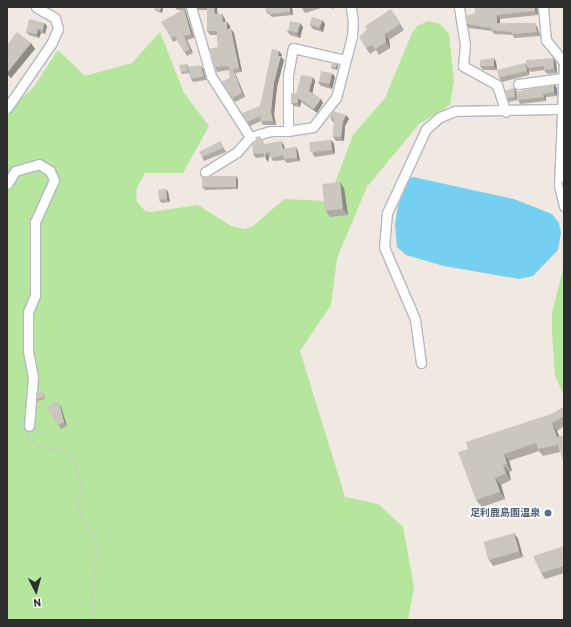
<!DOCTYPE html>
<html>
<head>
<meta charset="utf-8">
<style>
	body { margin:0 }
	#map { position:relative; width:571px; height:627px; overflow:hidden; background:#efe9e1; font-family:Barlow,"Noto Sans JP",sans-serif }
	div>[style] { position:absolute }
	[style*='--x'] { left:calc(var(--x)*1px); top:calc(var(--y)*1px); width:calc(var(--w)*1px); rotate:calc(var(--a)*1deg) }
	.green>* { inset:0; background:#b6e59e }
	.water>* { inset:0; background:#75cff0 }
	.path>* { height:1.5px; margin-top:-0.75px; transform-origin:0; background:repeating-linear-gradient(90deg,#c9c9c9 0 3px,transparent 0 5px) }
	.roads { filter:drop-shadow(1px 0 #b4b7c1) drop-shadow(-1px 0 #b4b7c1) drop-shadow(0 1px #b4b7c1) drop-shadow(0 -1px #b4b7c1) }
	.minor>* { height:9px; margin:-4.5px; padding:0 4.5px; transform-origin:4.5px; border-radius:4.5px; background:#fff }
	.wall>* { inset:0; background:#afaba4 }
	.shaded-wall>* { inset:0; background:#8e8b86 }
	.building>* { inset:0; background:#cbc7bf; transform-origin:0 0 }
	.dots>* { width:11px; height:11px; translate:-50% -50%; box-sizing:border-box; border:2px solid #fff; border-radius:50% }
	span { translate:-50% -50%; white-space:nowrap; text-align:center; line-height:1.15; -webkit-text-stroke:3px #fff; paint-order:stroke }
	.service-label { font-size:10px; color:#4e5e75; font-weight:700 }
	.right { translate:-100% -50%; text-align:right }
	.frame { position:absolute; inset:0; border:8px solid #2e2e2e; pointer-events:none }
	.north { position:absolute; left:16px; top:571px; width:40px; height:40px; -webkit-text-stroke:3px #fff; paint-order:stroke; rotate:174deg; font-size:11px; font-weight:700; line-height:16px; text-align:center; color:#2e2e2e }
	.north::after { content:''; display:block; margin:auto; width:14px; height:18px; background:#2e2e2e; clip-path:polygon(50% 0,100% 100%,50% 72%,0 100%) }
</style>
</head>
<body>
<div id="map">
	<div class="green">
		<i style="clip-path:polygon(428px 21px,440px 24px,449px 34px,454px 80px,450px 105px,419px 124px,367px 187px,337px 258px,331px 305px,300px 351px,345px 497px,378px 504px,403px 527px,414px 587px,408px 620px,7px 620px,7px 110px,33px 88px,58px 50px,85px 76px,132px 63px,160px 32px,184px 93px,209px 126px,183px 173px,145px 173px,136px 190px,137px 202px,145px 211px,151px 212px,198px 205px,231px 226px,245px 229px,252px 227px,284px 199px,325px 201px,332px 191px,353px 135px,385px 98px,412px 33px,417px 26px)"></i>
		<i style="clip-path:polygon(564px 265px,564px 395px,555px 376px,552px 335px,552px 313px)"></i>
	</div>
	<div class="water">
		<i style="clip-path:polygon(413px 177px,514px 199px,552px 214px,559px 223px,561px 233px,558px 250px,533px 276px,519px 279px,444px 266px,406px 255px,397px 247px,395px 224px,398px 206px,409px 179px)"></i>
	</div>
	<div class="path">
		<i style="--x:28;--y:434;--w:6;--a:90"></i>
		<i style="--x:28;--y:440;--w:12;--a:31"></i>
		<i style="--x:38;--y:446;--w:22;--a:10"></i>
		<i style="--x:60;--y:450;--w:14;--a:30"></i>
		<i style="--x:72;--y:457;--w:25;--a:69"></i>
		<i style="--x:81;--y:480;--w:9;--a:77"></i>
		<i style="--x:83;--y:489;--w:15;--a:110"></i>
		<i style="--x:78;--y:503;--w:12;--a:76"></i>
		<i style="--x:81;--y:515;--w:32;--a:60"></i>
		<i style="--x:97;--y:543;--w:56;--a:94.1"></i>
		<i style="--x:93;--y:599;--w:21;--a:85"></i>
	</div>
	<div class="roads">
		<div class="minor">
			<i style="--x:191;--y:7;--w:72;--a:73.8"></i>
			<i style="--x:211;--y:76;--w:72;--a:57.4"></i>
			<i style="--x:250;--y:137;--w:22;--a:-16"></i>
			<i style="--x:271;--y:131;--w:17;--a:0"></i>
			<i style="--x:288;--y:131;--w:25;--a:-9"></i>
			<i style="--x:313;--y:127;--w:37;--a:-52"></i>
			<i style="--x:336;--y:98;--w:64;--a:-75.5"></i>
			<i style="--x:352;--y:36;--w:14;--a:-86"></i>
			<i style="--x:353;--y:22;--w:15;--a:-98"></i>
			<i style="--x:459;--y:7;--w:37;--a:81"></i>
			<i style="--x:465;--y:44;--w:22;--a:95"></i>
			<i style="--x:463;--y:66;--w:39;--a:29"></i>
			<i style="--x:497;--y:85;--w:28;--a:72"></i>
			<i style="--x:543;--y:7;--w:33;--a:85"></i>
			<i style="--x:546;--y:40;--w:28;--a:51"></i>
			<i style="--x:564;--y:62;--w:124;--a:92.3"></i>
			<i style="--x:559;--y:186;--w:21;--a:76"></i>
			<i style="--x:518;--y:84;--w:45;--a:-7.6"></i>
			<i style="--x:7;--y:108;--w:78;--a:-55.5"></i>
			<i style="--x:51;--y:44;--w:17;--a:-65"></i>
			<i style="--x:58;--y:29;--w:11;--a:-105"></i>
			<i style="--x:55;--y:18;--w:22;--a:-150"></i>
			<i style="--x:288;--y:131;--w:56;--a:-90"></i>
			<i style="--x:288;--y:75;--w:27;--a:-80"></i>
			<i style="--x:293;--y:48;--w:53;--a:13"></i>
			<i style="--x:205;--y:172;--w:38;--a:-32"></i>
			<i style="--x:237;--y:152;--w:20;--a:-49"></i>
			<i style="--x:7;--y:184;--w:15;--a:-58"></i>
			<i style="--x:15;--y:171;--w:25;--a:-16"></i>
			<i style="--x:39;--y:164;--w:13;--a:32"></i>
			<i style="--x:50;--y:171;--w:10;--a:66"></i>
			<i style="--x:54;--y:180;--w:46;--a:114.3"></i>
			<i style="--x:35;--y:222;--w:73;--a:90"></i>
			<i style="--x:35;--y:295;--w:18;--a:112"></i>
			<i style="--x:28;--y:312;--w:39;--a:90"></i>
			<i style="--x:28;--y:351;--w:26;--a:79"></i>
			<i style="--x:33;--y:377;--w:49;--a:94.7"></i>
			<i style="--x:421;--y:363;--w:44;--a:-97.8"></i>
			<i style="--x:415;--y:319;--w:78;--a:-113.3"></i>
			<i style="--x:384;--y:247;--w:34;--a:-85"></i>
			<i style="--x:387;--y:213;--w:93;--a:-65.1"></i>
			<i style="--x:426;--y:129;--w:18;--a:-41"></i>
			<i style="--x:440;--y:117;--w:16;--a:-22"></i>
			<i style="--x:455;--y:111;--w:109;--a:-1.1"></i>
		</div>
	</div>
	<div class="wall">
		<i style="clip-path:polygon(163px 7px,162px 13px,156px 11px,154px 9px)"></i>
		<i style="clip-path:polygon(175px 7px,185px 7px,186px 10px,185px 10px,186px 12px,194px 38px,187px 40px,193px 53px,187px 56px,177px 40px,173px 42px,171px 38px,181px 10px,177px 10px)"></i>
		<i style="clip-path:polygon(196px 7px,217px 7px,217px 14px,225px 19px,225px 22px,227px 22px,230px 26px,230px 29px,234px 33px,242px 72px,235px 73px,245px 97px,235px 102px,222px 82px,230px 78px,229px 70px,217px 72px,215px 67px,218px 47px,217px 35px,210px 35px,207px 31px,207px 10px,198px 10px)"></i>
		<i style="clip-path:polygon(292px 7px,293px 15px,272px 17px,269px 14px,268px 14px,266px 11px)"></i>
		<i style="clip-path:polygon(301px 7px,325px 7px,305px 13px)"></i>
		<i style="clip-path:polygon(331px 7px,338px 7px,332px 9px)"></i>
		<i style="clip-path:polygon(475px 7px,537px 7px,538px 15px,500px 19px,500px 23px,537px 27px,540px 36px,514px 38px,513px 35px,494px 34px,492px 31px,469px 28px,466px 24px,475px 13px)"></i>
		<i style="clip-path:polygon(395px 15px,404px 30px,389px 40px,390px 48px,379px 55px,376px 50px,370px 54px,366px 48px)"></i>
		<i style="clip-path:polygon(44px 23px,47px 26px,45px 34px,41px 33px,39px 38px,29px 35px,26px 32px)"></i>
		<i style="clip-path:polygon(325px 24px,323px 32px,313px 29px,310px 25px)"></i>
		<i style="clip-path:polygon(303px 27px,300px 38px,290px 35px,287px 31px)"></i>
		<i style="clip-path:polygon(7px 45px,35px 49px,11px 78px,7px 75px)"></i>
		<i style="clip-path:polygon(279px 51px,282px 55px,281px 57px,284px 60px,277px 87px,274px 115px,276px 125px,263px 125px,261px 121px,250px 126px,247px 122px,260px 106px)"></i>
		<i style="clip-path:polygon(494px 58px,496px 62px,497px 70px,483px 70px,480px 66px)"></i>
		<i style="clip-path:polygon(556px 62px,557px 73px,547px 74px,544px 70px,530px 72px,529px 70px,529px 75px,502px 82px,499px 78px,527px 65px)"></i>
		<i style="clip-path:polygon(187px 64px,189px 67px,203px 69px,206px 80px,193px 82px,191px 79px,189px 73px,182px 74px,181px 72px)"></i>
		<i style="clip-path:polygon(338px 65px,337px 70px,332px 69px,331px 67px)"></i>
		<i style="clip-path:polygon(313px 77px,315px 81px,312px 93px,321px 99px,323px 103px,317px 113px,301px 102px,300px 107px,294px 106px,291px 103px)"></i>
		<i style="clip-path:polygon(335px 77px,332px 89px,321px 86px,318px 82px)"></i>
		<i style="clip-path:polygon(557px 88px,557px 96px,546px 97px,546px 101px,520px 104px,518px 100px,509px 102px,506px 98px,517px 92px)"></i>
		<i style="clip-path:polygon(346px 115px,349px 119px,345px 126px,344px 141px,336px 141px,333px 137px,334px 122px,332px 121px,330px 117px)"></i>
		<i style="clip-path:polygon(331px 140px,334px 144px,335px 154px,315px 157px,312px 153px)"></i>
		<i style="clip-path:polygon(220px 141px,226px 152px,204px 161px,202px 157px)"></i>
		<i style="clip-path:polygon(265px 144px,284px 145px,285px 149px,296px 147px,298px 151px,300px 161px,287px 163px,284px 160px,273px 161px,270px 156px,269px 157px,268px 162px,265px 157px,256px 158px,253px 154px)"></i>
		<i style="clip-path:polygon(238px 179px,238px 189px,205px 190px,202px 187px)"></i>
		<i style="clip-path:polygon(344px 188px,348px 215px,330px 217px,326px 211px)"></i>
		<i style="clip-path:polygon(168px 192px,170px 202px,162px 203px,159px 200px)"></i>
		<i style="clip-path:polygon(44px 393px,45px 399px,37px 401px,36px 399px)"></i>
		<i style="clip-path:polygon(61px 407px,67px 426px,61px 429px,47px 409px)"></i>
		<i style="clip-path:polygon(564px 407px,564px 426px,557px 431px,559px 436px,560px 452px,543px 456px,539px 451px,509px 461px,512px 471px,509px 472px,511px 480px,501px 485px,505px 499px,482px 507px,476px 500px,468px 449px,554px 413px)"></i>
		<i style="clip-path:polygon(514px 533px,518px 539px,523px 557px,493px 566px,489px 560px)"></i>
		<i style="clip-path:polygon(564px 546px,564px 573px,545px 579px,541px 573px)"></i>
	</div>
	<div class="shaded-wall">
		<i style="clip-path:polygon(161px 7px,163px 7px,162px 13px,160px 11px)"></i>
		<i style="clip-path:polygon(214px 7px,217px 7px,218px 19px,215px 14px)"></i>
		<i style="clip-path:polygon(290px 7px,292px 7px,293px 15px,290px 12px)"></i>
		<i style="clip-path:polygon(535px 7px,537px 7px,538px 15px,535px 11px)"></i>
		<i style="clip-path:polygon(184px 9px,186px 12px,194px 38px,191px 34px)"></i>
		<i style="clip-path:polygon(222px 14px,225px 19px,226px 26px,223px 22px)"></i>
		<i style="clip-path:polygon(497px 15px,500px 19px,500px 27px,497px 23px)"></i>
		<i style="clip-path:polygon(322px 20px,325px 24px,323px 32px,320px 28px)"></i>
		<i style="clip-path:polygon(227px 22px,230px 26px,229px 33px,227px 29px)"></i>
		<i style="clip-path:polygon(44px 23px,47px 26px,45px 34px,43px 30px)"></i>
		<i style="clip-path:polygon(300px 23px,303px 27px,300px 38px,297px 34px)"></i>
		<i style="clip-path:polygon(535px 23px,537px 27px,540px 36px,537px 32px)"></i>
		<i style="clip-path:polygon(38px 29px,41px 33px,39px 38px,37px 34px)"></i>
		<i style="clip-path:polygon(231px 29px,234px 33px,242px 72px,239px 68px)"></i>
		<i style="clip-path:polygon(385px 34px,389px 40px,390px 48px,386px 42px)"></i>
		<i style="clip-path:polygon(184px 36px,187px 40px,193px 53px,190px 49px)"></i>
		<i style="clip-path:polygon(31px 43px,35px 49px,11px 78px,7px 73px)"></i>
		<i style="clip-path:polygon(279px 51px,282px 55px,281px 57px,284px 60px,277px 87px,274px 115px,276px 125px,273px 121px,271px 112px,274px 83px)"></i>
		<i style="clip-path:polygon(494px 58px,496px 62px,497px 70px,494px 66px)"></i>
		<i style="clip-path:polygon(553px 58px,556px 62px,557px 73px,554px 69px)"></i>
		<i style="clip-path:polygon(337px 63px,338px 65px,337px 70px,336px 68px)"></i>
		<i style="clip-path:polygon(525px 63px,528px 66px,527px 68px,529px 70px,529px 75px,527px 71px)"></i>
		<i style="clip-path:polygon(200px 65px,203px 69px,206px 80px,204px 76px)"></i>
		<i style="clip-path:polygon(233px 69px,235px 73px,245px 97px,242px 93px)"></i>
		<i style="clip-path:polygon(332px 73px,335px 77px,332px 89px,329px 85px)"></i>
		<i style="clip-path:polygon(313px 77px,315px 81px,312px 95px,309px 91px)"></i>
		<i style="clip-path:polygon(554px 84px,557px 88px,557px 96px,554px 92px)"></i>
		<i style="clip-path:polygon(514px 88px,517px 92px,518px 100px,515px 97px)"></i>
		<i style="clip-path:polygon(543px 94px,546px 97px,546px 101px,544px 97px)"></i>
		<i style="clip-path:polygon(298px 98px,301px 102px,300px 107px,298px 103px)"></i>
		<i style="clip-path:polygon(321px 99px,323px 103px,317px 113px,314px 109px)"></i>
		<i style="clip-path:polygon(346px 115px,349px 119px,345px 126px,344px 141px,341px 137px,343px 122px)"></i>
		<i style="clip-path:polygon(331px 140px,334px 144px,335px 154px,332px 150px)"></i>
		<i style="clip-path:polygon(281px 141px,284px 145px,285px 153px,283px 149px)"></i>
		<i style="clip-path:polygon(296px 147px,298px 151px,300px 161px,297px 158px)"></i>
		<i style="clip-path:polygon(266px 153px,269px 157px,268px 162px,266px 159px)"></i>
		<i style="clip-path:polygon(236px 176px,238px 179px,238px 189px,236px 186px)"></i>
		<i style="clip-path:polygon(340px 182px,344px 188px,348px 215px,343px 209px)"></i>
		<i style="clip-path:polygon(166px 189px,168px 192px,170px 202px,167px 199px)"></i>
		<i style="clip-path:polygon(59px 403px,61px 407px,67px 426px,64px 422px)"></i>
		<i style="clip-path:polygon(552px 423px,557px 431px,562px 444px,557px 437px)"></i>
		<i style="clip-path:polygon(504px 454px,509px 461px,512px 471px,507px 464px)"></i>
		<i style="clip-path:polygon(503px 465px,509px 472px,511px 480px,506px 473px)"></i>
		<i style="clip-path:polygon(495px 478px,501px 485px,505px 499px,500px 492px)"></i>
		<i style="clip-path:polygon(514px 533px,518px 539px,523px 557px,519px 551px)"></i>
	</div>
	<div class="building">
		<i style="clip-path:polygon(155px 7px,161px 7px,160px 11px,154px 9px)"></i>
		<i style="clip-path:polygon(207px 7px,214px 7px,215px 14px,222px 14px,223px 22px,227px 22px,227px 29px,231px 29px,239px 68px,233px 69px,242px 93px,232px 98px,222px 82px,230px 78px,229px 66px,215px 67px,208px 49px,218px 47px,217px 31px,207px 31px)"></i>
		<i style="clip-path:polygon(265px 7px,290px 7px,290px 12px,269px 14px,269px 10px,266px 11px)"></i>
		<i style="clip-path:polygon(301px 7px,308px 7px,302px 9px)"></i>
		<i style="clip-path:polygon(475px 7px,535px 7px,535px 11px,497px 15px,497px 23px,535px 23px,537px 32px,512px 34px,512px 32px,491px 30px,491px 28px,466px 24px,465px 16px,475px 13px)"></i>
		<i style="clip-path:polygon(184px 9px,191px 34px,184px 36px,190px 49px,184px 52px,175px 36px,171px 38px,161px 22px)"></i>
		<i style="clip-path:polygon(391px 9px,400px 24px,385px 34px,386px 42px,375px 49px,372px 45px,366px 48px,359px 37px,367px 29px,365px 26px)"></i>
		<i style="left:312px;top:17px;width:10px;height:8px;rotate:17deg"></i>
		<i style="clip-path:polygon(29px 19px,44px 23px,43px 30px,38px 29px,37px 34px,26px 32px)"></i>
		<i style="left:290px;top:21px;width:10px;height:10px;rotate:11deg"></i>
		<i style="clip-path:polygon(17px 32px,31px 43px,7px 73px,7px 45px)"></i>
		<i style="clip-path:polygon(272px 49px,279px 51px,278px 56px,281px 56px,274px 83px,271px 112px,273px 121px,261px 121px,261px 116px,247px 122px,242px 113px,260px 106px)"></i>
		<i style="clip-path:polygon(494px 58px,494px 66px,480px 66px,480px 60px)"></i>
		<i style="clip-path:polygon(553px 58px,554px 69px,544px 70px,544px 66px,527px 68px,526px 60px)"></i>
		<i style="left:332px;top:62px;width:5px;height:5px;rotate:11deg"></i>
		<i style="left:525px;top:63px;width:8px;height:29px;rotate:76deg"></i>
		<i style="clip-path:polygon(187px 64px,188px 71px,181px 72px,179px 65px)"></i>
		<i style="clip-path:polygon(200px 65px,204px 76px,191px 79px,188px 67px)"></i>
		<i style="left:321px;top:71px;width:11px;height:11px;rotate:10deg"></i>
		<i style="clip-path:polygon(301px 75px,313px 77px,309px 91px,321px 99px,314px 109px,298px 98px,298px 103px,291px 103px,291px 93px,296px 94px)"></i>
		<i style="clip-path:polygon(554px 84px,554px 92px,543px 94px,544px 97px,517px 100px,516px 92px)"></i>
		<i style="clip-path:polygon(514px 88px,515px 97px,506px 98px,504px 91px)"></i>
		<i style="clip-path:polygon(333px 111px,346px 115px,343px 122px,341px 137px,333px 137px,334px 119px,330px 117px)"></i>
		<i style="clip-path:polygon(260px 136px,265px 144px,281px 141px,283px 149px,296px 147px,297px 158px,284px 159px,283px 155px,271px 158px,270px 152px,266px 153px,266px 159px,263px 153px,253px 154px,252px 144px,257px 142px,255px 137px)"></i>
		<i style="left:331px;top:140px;width:10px;height:22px;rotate:84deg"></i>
		<i style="clip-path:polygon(220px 141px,223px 148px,202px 157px,199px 152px)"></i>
		<i style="clip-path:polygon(563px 166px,564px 166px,564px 180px)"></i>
		<i style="left:202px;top:176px;width:34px;height:11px"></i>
		<i style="clip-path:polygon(564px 181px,564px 192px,561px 182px)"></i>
		<i style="left:340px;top:182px;width:27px;height:18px;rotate:84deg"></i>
		<i style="left:166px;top:189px;width:10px;height:8px;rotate:84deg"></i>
		<i style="clip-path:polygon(42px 391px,44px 397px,36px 399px,36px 392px)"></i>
		<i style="clip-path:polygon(54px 402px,59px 403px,64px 422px,58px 425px,47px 409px)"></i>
		<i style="clip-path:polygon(564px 406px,564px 416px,552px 423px,557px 437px,564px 435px,564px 464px,558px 445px,538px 449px,536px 443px,504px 454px,507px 464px,503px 465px,506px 473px,495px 478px,500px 492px,476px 500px,458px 452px,468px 449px,466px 442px,554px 413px)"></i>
		<i style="left:514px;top:533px;width:19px;height:32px;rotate:74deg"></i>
		<i style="clip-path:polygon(564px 546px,564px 566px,541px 573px,533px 556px)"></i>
	</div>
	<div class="dots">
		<i style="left:548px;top:513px;background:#5c6f8a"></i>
	</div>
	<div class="service-label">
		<span class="right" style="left:540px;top:513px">足利鹿島園温泉</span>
	</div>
	<div class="frame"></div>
	<div class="north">N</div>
</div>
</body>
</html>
